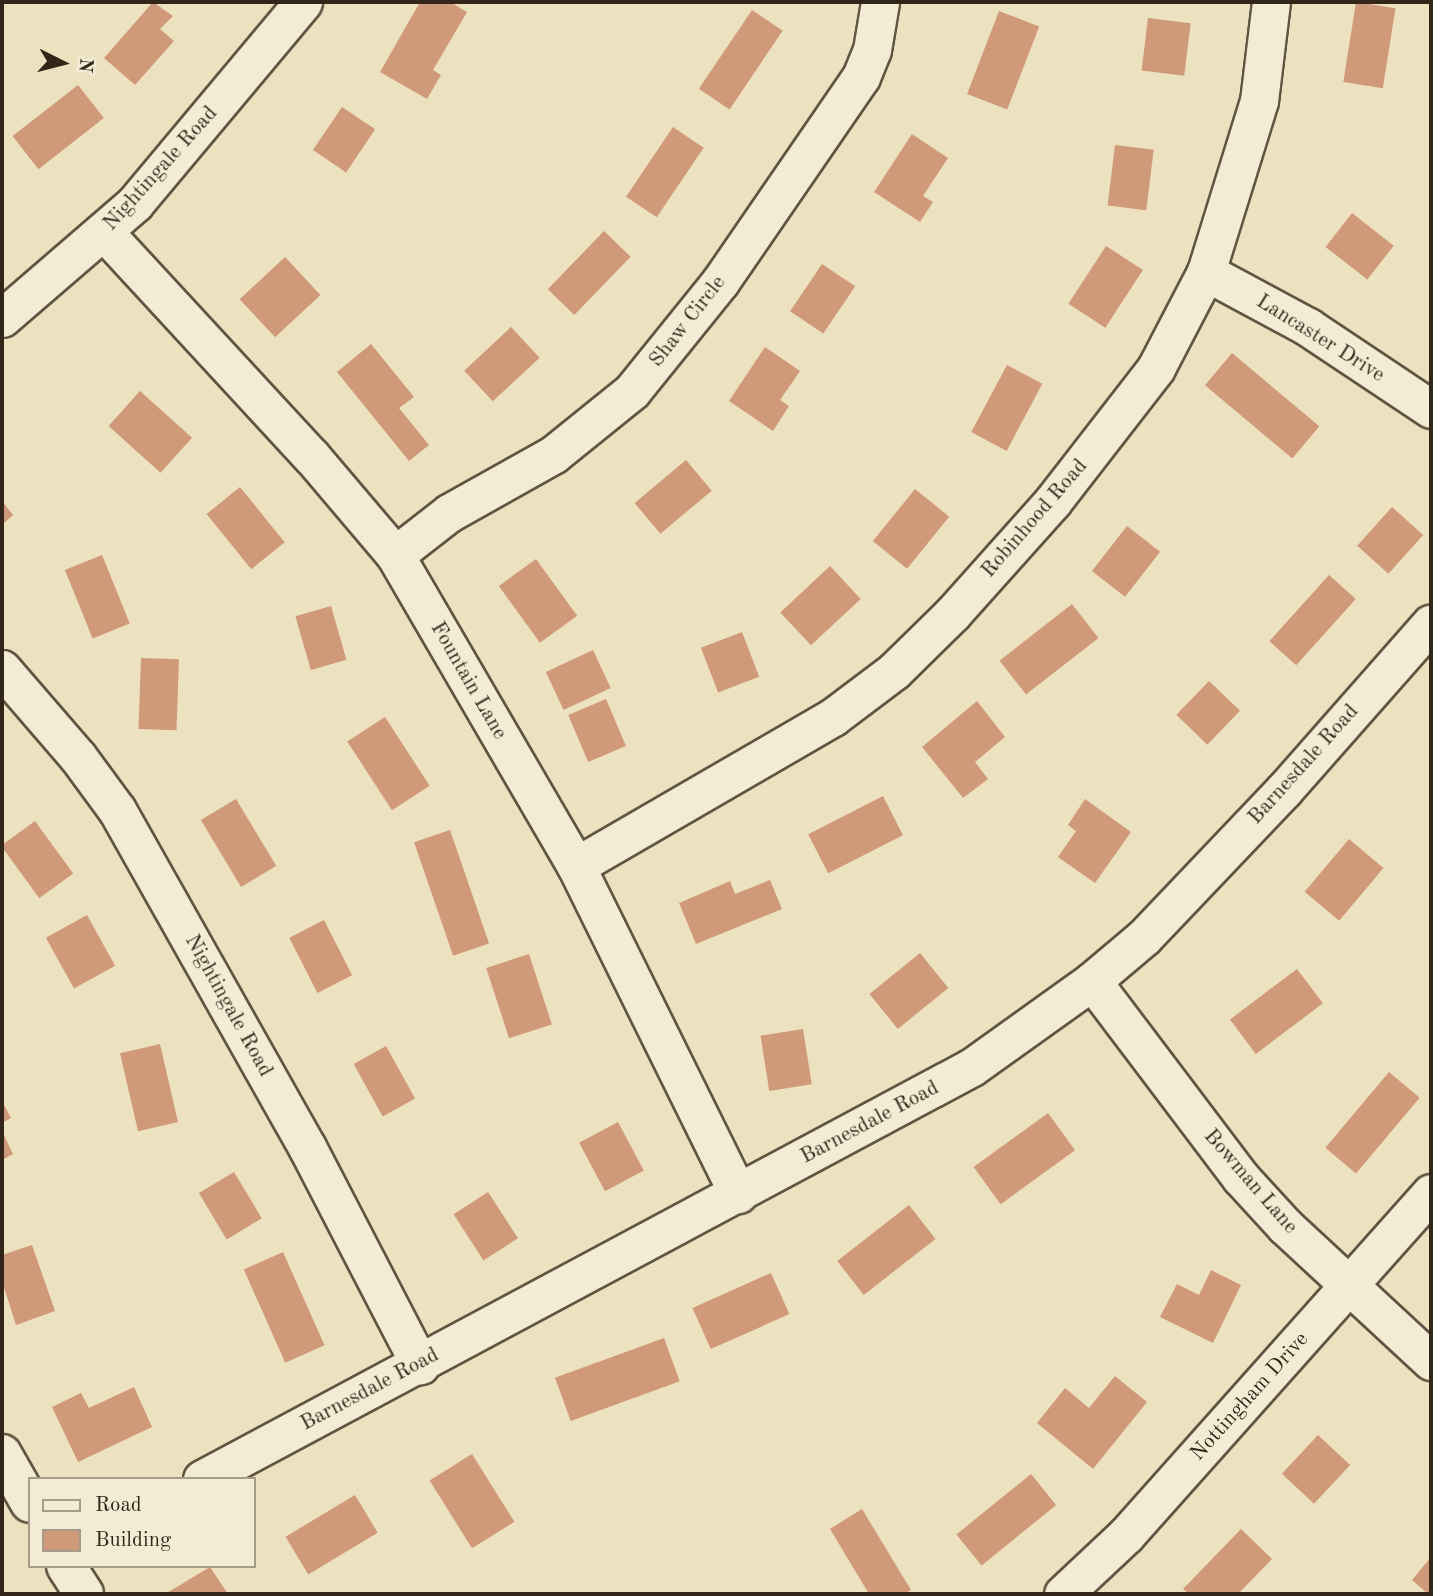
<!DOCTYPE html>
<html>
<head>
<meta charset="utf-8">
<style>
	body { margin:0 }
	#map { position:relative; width:1433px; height:1596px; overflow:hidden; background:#ece2bf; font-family:"Old Standard TT",serif }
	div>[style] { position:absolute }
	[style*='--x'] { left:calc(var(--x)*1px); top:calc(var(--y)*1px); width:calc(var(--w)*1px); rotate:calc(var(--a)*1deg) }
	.building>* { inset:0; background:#d09979; transform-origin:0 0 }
	.roads { filter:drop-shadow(2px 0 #615442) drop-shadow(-2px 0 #615442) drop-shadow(0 2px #615442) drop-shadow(0 -2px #615442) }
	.minor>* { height:37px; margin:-18.5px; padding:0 18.5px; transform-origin:18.5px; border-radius:18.5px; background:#f3ecd5 }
	.tertiary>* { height:38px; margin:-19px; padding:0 19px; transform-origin:19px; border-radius:19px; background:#f3ecd5 }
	span { translate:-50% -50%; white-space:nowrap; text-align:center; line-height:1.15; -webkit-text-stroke:6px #f3ecd5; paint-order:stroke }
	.street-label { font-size:21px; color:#332518 }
	.frame { position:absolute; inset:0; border:4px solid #332518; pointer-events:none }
	.legend { position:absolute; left:28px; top:1477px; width:228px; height:91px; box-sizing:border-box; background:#f3ecd5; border:2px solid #a69c89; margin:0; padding:9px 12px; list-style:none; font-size:21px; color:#332518 }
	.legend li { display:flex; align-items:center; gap:14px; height:35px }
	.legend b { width:35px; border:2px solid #a69c89 }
	.north { position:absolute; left:28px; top:28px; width:70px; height:70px; -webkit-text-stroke:5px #f3ecd5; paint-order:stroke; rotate:96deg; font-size:19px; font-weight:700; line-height:28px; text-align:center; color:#332518 }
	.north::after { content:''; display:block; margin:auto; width:24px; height:32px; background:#332518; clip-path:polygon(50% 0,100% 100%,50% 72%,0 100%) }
</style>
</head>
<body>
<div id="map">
	<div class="building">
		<i style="clip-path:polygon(153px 2px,173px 16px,160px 29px,174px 41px,135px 85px,104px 58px)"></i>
		<i style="clip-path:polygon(420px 2px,450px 2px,467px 12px,433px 70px,441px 75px,427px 99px,380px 72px)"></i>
		<i style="left:1356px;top:2px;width:40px;height:81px;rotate:9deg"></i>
		<i style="left:752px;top:10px;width:37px;height:95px;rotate:34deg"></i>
		<i style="left:999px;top:11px;width:43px;height:89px;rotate:21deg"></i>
		<i style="left:1148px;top:18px;width:43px;height:53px;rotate:7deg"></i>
		<i style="left:78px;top:85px;width:42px;height:83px;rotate:52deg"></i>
		<i style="left:342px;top:107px;width:40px;height:52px;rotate:34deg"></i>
		<i style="left:673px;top:127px;width:37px;height:84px;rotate:34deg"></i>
		<i style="clip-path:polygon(912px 134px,948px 158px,923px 196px,933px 202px,920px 222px,874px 192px)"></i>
		<i style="left:1115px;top:145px;width:39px;height:61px;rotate:7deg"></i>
		<i style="left:1352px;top:213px;width:53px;height:43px;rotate:38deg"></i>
		<i style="left:604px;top:231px;width:37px;height:81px;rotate:44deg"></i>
		<i style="left:1106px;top:246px;width:44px;height:69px;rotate:33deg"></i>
		<i style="left:285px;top:257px;width:52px;height:62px;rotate:47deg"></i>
		<i style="left:822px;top:264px;width:40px;height:57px;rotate:34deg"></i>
		<i style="left:511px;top:327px;width:42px;height:64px;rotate:47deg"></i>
		<i style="clip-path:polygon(371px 344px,414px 397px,399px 408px,429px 445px,409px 461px,337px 372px)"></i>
		<i style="clip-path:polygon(765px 347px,800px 371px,780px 400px,789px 406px,773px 431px,729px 401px)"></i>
		<i style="left:1232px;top:353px;width:114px;height:42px;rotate:40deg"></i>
		<i style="left:1007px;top:365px;width:40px;height:76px;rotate:28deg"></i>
		<i style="left:140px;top:391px;width:70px;height:47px;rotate:42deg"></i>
		<i style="left:686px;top:460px;width:40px;height:67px;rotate:50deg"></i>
		<i style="left:240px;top:487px;width:71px;height:43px;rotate:51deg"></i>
		<i style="left:915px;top:489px;width:44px;height:67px;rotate:39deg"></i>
		<i style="clip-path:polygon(2px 501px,13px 515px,2px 525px)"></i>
		<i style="left:1392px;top:507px;width:42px;height:52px;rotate:42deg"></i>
		<i style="left:1127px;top:526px;width:42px;height:57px;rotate:38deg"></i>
		<i style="left:102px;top:555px;width:74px;height:40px;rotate:68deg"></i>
		<i style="left:536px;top:559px;width:70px;height:46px;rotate:54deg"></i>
		<i style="left:830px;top:566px;width:45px;height:68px;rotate:47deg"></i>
		<i style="left:1329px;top:575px;width:36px;height:89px;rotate:42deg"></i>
		<i style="left:1072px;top:604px;width:43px;height:92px;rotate:52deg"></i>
		<i style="left:331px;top:606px;width:56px;height:37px;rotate:74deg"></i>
		<i style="left:742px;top:632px;width:48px;height:44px;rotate:69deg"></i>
		<i style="left:593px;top:650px;width:42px;height:52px;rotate:65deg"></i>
		<i style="left:141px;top:658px;width:38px;height:71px;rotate:2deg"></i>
		<i style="left:1209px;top:681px;width:43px;height:47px;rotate:44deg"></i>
		<i style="left:606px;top:699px;width:51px;height:41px;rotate:67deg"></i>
		<i style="clip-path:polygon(977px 701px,1005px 737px,975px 762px,988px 779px,963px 798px,922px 747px)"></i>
		<i style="left:385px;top:717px;width:82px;height:45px;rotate:57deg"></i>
		<i style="left:883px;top:796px;width:44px;height:84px;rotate:63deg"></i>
		<i style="left:236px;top:799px;width:78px;height:41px;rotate:59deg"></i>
		<i style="clip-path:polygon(1085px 799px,1131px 832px,1095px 883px,1058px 857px,1076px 831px,1068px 825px)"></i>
		<i style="left:35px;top:821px;width:65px;height:42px;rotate:54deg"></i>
		<i style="left:450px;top:830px;width:120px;height:38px;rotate:71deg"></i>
		<i style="left:1349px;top:839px;width:45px;height:69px;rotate:40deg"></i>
		<i style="clip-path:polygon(770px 880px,782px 909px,696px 944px,679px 903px,730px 881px,735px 894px)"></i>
		<i style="left:87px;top:915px;width:58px;height:47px;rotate:61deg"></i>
		<i style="left:324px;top:920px;width:62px;height:39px;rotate:63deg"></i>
		<i style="left:920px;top:953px;width:45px;height:65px;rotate:51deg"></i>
		<i style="left:529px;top:954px;width:74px;height:45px;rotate:72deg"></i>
		<i style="left:1297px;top:969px;width:43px;height:84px;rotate:53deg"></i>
		<i style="left:803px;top:1029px;width:56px;height:43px;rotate:81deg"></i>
		<i style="left:160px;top:1044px;width:80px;height:41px;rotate:77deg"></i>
		<i style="left:386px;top:1046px;width:60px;height:37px;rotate:61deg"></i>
		<i style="left:1389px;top:1072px;width:40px;height:99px;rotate:40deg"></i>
		<i style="clip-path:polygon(2px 1101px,11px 1118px,2px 1123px)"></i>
		<i style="left:1048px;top:1113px;width:46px;height:92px;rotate:54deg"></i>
		<i style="left:618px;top:1122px;width:55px;height:44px;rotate:62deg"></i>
		<i style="clip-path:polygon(2px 1131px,13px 1154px,2px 1160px)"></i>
		<i style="left:234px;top:1172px;width:54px;height:41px;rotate:59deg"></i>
		<i style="left:488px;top:1192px;width:55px;height:41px;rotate:57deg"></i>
		<i style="left:909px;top:1205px;width:43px;height:91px;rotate:52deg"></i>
		<i style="clip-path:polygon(32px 1245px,55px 1311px,16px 1325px,2px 1281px,2px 1255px)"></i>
		<i style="left:283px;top:1252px;width:102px;height:43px;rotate:66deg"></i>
		<i style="clip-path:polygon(1211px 1270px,1241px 1285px,1213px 1343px,1160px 1317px,1177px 1284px,1199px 1295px)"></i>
		<i style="left:771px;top:1273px;width:45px;height:86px;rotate:66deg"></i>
		<i style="left:664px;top:1338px;width:46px;height:116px;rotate:70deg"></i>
		<i style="clip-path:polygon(1115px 1376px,1147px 1402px,1093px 1469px,1037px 1423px,1065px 1388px,1089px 1408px)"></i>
		<i style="clip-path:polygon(134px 1387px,152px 1427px,78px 1462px,52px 1407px,81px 1393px,89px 1408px)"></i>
		<i style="left:1318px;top:1435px;width:44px;height:53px;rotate:43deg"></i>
		<i style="left:472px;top:1454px;width:80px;height:50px;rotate:58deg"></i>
		<i style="left:1031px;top:1474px;width:40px;height:96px;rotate:51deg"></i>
		<i style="left:355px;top:1495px;width:44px;height:81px;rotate:59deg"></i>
		<i style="clip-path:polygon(862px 1509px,911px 1590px,904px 1594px,869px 1594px,830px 1529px)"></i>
		<i style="clip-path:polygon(1241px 1529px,1272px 1559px,1238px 1594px,1189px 1594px,1183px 1589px)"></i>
		<i style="clip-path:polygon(1431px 1557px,1431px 1594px,1428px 1594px,1412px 1580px)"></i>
		<i style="clip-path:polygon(210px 1567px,228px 1594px,165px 1594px)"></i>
	</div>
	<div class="roads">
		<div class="minor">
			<i style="--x:105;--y:233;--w:305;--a:47.3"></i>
			<i style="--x:312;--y:457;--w:128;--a:49.7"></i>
			<i style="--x:395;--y:555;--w:360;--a:59.8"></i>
			<i style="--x:576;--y:866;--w:366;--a:63.7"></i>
			<i style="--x:1206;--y:272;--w:116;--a:28.3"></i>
			<i style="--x:1308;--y:327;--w:148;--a:33.7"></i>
			<i style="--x:2;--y:318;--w:176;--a:-40.8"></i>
			<i style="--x:135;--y:203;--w:262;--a:-50.1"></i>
			<i style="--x:395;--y:555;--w:68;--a:-37.9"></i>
			<i style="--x:449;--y:513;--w:120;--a:-29.3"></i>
			<i style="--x:554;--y:454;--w:100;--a:-38.9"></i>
			<i style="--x:632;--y:391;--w:140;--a:-51.1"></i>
			<i style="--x:720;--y:282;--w:249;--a:-55.5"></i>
			<i style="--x:861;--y:77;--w:29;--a:-68"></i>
			<i style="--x:872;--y:50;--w:49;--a:-80.5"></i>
			<i style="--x:2;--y:669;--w:116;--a:49.2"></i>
			<i style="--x:78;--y:757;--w:66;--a:53.7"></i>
			<i style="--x:117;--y:810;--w:387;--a:60.6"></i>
			<i style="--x:307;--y:1147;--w:246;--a:62.6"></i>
			<i style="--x:576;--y:866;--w:297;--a:-30.1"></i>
			<i style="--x:833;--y:717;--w:76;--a:-37"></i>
			<i style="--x:894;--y:671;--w:83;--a:-44.5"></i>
			<i style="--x:953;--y:613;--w:150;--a:-48.2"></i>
			<i style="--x:1053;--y:501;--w:168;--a:-52.2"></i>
			<i style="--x:1156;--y:368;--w:108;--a:-62.5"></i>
			<i style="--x:1206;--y:272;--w:179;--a:-72.8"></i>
			<i style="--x:1259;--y:101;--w:100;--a:-83.1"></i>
			<i style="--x:1092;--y:981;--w:247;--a:52.9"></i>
			<i style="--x:1241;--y:1178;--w:65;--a:47.5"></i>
			<i style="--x:1285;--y:1226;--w:199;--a:42.8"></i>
			<i style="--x:202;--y:1479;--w:873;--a:-28.15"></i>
			<i style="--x:972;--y:1067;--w:148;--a:-35.6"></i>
			<i style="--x:1092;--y:981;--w:68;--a:-40.2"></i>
			<i style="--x:1144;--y:937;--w:203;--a:-46.4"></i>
			<i style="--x:1284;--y:790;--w:222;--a:-48.6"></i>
			<i style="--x:1063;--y:1594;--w:86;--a:-43.1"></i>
			<i style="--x:1126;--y:1535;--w:458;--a:-48.3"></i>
		</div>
		<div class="tertiary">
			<i style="--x:2;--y:1454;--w:56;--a:60.3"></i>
			<i style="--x:66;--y:1566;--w:33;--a:57"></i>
		</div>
	</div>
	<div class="street-label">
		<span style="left:161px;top:169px;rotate:-48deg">Nightingale Road</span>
		<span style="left:688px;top:322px;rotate:-52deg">Shaw Circle</span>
		<span style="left:1320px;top:339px;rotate:32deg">Lancaster Drive</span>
		<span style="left:1035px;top:519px;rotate:-49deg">Robinhood Road</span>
		<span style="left:468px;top:681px;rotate:60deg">Fountain Lane</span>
		<span style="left:1304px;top:765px;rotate:-48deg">Barnesdale Road</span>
		<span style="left:228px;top:1006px;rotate:61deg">Nightingale Road</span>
		<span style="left:870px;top:1123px;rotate:-28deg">Barnesdale Road</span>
		<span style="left:1250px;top:1182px;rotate:49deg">Bowman Lane</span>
		<span style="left:370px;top:1390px;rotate:-28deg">Barnesdale Road</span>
		<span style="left:1250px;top:1397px;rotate:-48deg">Nottingham Drive</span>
	</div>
	<div class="frame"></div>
	<ul class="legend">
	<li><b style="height:9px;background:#f3ecd5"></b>Road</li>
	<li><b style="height:19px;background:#d09979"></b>Building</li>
	</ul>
	<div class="north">N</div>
</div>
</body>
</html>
